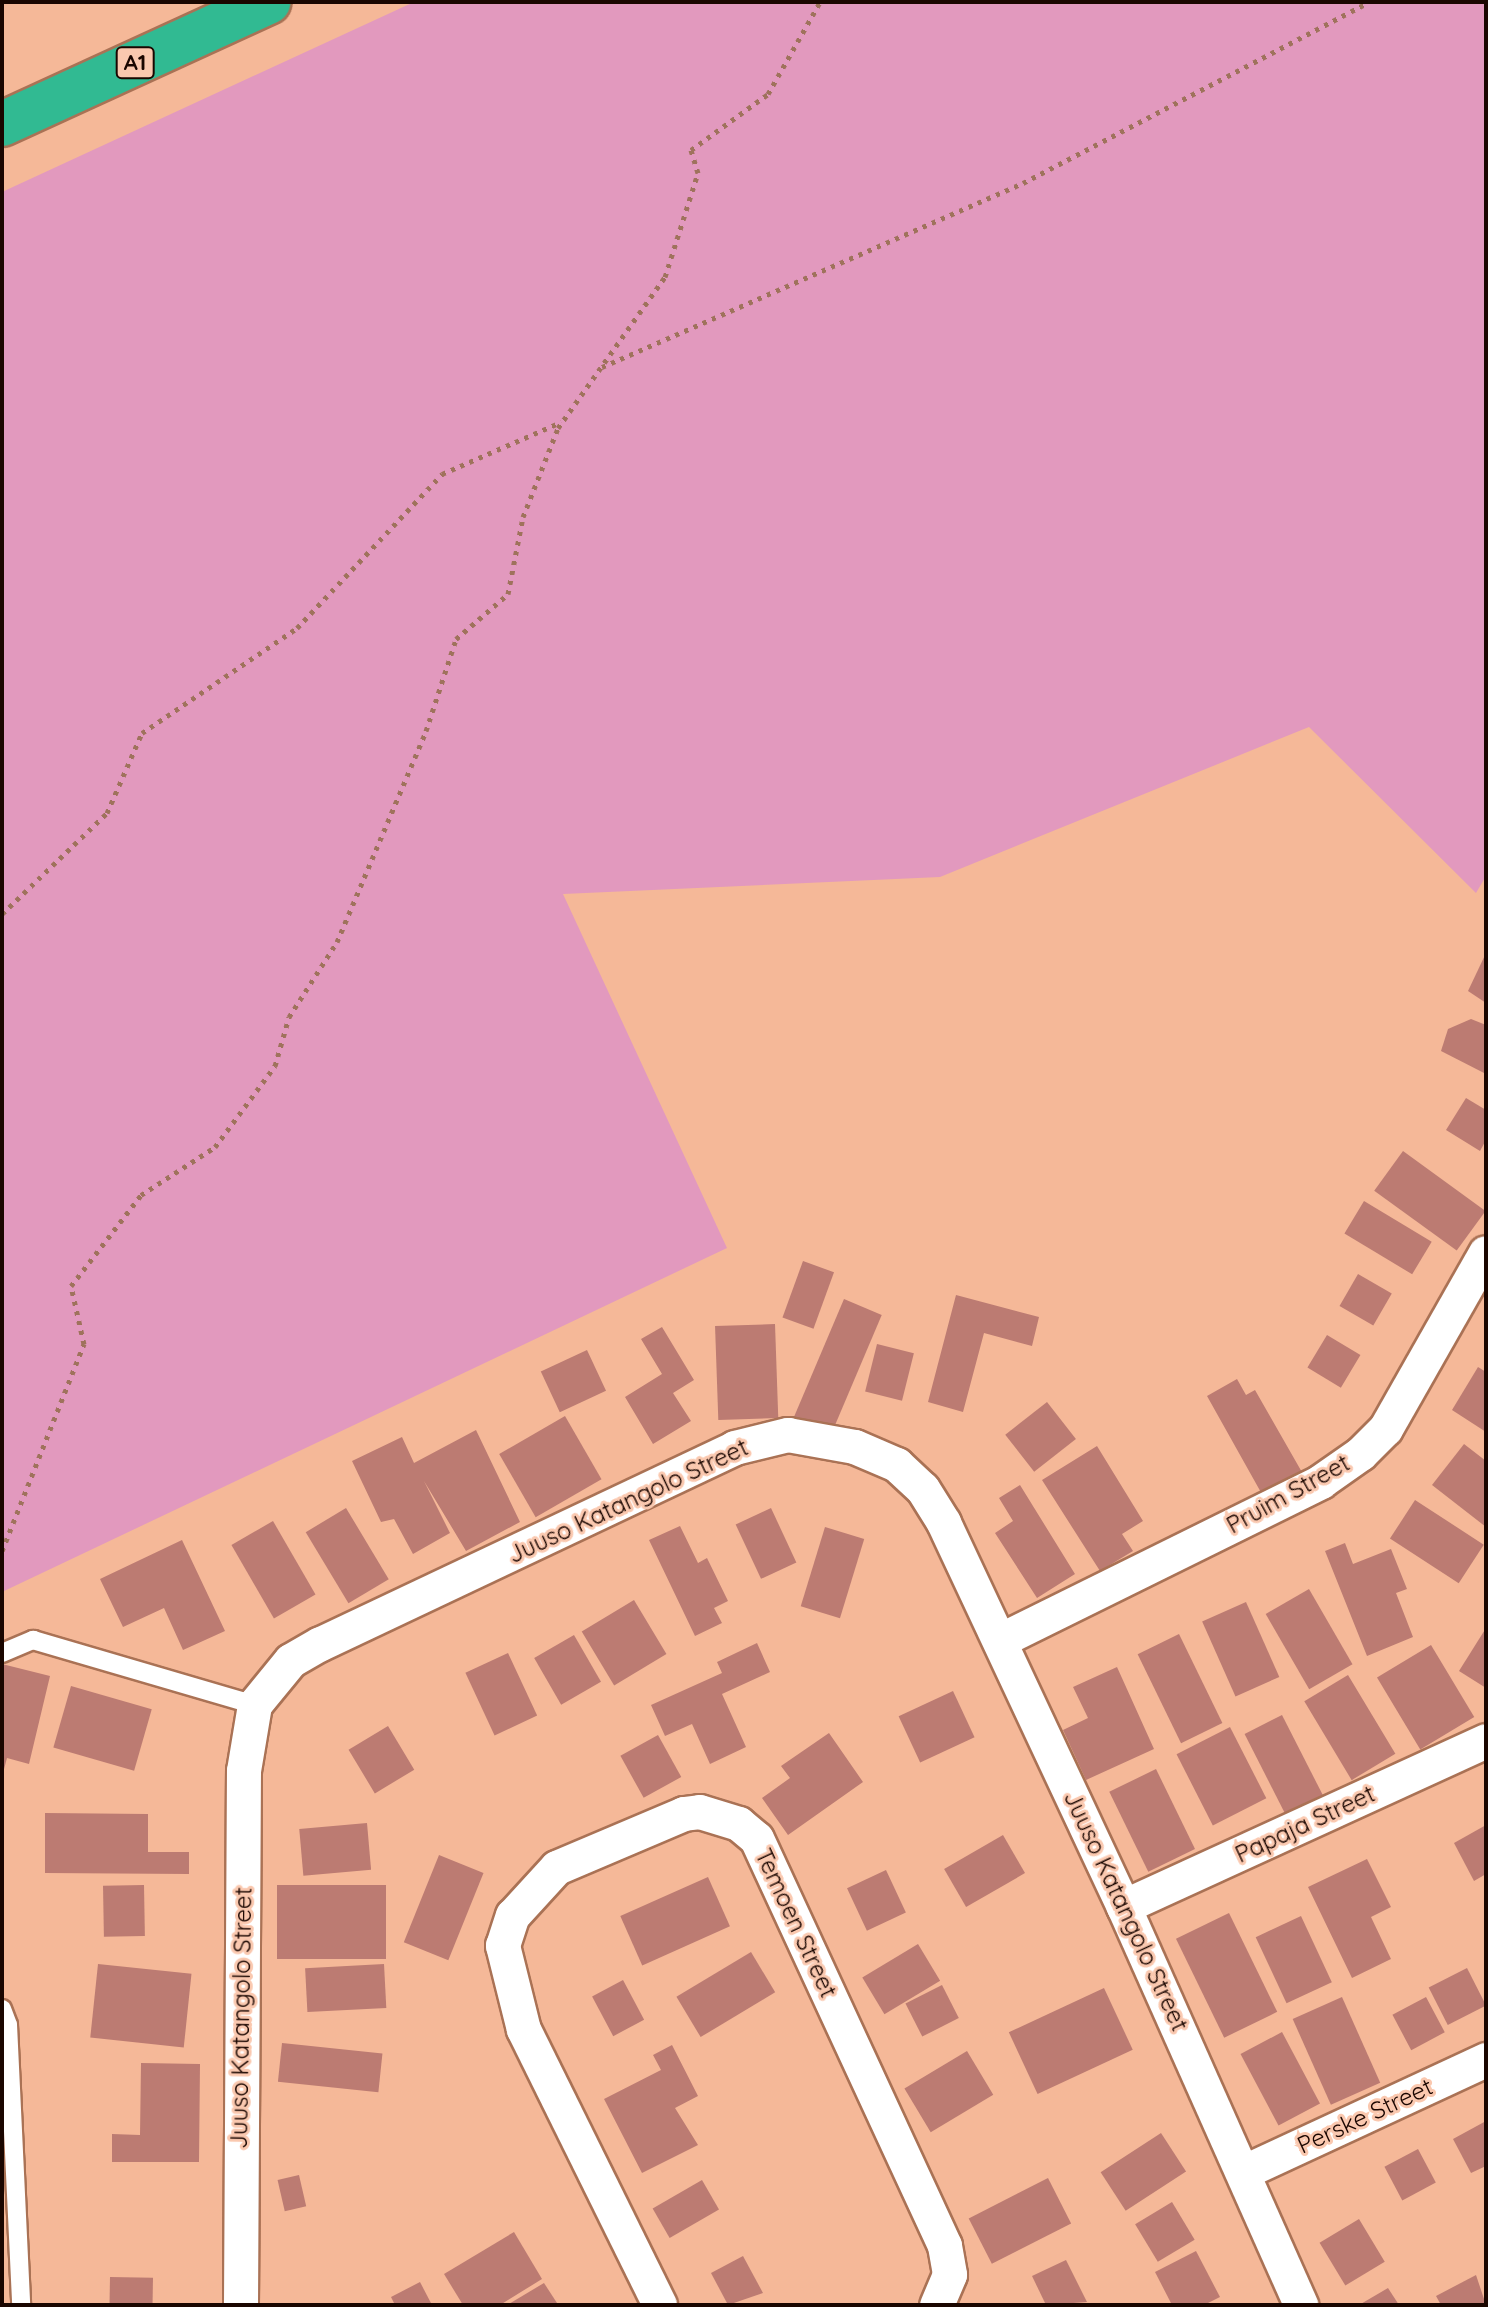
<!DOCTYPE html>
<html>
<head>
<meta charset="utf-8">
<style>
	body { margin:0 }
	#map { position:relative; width:1488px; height:2307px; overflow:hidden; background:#f5b898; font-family:Quicksand,sans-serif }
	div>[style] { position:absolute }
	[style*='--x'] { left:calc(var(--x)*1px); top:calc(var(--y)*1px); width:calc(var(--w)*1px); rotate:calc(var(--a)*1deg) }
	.green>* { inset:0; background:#e299be }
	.building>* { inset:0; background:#bc7b72; transform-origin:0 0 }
	.path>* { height:5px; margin-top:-2.5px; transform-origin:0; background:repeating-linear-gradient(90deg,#9f725c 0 4px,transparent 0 10px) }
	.roads { filter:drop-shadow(2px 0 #aa7255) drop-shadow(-2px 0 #aa7255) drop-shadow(0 2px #aa7255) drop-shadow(0 -2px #aa7255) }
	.service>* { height:18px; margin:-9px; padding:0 9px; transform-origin:9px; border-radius:9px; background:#fff }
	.minor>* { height:34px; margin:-17px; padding:0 17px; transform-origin:17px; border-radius:17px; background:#fff }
	.motorway>* { height:44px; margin:-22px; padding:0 22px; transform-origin:22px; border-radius:22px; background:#31ba92 }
	span { translate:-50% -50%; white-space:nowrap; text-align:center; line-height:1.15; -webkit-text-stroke:6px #fac8af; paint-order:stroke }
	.shield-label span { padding:2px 6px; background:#fac8af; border:2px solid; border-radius:6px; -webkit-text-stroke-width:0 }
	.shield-label { font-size:22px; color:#1a0600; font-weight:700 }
	.street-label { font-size:24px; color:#1a0600 }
	.frame { position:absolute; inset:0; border:4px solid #1a0600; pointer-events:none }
</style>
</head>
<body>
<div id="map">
	<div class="green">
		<i style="clip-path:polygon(414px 2px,1486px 2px,1486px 876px,1476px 893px,1309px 727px,940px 877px,563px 894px,727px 1248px,2px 1592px,2px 192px)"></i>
	</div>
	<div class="building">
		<i style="clip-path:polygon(1486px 953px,1486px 1003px,1468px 991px)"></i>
		<i style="clip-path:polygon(1471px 1019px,1486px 1025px,1486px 1074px,1441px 1051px,1448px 1029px)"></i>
		<i style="clip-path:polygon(1466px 1098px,1486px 1110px,1486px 1140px,1480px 1151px,1446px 1130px)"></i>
		<i style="left:1403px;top:1151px;width:102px;height:49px;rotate:36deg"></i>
		<i style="left:1364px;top:1201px;width:79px;height:38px;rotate:31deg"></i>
		<i style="left:803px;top:1261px;width:33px;height:60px;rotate:20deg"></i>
		<i style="left:1358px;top:1274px;width:39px;height:37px;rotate:30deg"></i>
		<i style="clip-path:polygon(956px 1295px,1039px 1317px,1032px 1346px,984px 1333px,963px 1412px,928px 1402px)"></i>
		<i style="left:844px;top:1299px;width:41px;height:130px;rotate:23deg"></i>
		<i style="left:775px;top:1324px;width:94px;height:60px;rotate:88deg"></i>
		<i style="clip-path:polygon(662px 1327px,694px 1380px,673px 1393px,691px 1421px,653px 1444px,625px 1397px,662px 1374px,641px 1339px)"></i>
		<i style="left:1327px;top:1335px;width:39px;height:38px;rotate:31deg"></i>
		<i style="left:877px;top:1344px;width:38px;height:49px;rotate:14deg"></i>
		<i style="left:587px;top:1350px;width:45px;height:51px;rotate:65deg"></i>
		<i style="clip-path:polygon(1478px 1367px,1486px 1372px,1486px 1432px,1452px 1410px)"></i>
		<i style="clip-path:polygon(1237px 1379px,1246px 1395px,1255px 1390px,1303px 1474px,1263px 1496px,1207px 1396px)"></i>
		<i style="left:1047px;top:1402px;width:47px;height:53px;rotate:52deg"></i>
		<i style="left:565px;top:1416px;width:73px;height:76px;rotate:60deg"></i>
		<i style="clip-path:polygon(476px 1430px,520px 1522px,466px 1551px,424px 1481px,450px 1533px,413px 1554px,394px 1519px,381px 1522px,352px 1461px,402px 1437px,414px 1463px)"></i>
		<i style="clip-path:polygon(1464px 1444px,1486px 1461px,1486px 1527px,1432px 1485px)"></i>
		<i style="clip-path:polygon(1097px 1446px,1143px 1521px,1122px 1534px,1133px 1551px,1100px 1571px,1042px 1480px)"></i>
		<i style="clip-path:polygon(1020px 1485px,1075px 1574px,1037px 1598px,995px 1533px,1013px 1521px,999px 1498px)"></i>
		<i style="left:1415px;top:1500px;width:82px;height:46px;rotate:33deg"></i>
		<i style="left:346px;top:1508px;width:83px;height:47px;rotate:59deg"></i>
		<i style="left:771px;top:1508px;width:60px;height:39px;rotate:65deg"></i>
		<i style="left:273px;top:1521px;width:85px;height:48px;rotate:60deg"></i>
		<i style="clip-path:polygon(680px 1526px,698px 1563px,707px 1558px,728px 1601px,714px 1608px,722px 1623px,695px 1636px,649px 1540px)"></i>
		<i style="left:825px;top:1527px;width:41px;height:83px;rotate:17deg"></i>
		<i style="clip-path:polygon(182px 1540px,225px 1631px,183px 1650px,164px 1608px,123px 1627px,100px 1579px)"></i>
		<i style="clip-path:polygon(1345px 1543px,1353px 1564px,1391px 1549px,1407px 1589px,1396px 1593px,1413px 1637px,1367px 1656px,1325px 1551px)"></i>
		<i style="left:1309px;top:1589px;width:87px;height:50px;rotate:60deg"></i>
		<i style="left:634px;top:1600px;width:63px;height:61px;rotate:59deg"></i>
		<i style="left:1246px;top:1602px;width:82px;height:48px;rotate:66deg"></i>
		<i style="clip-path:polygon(1486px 1628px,1486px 1688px,1459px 1671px)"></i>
		<i style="left:1179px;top:1634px;width:99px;height:46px;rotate:64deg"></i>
		<i style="left:574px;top:1635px;width:54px;height:46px;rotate:60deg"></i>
		<i style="clip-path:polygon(757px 1643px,770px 1672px,722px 1694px,746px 1747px,710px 1764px,692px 1724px,665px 1736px,651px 1705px,722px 1673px,717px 1662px)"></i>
		<i style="left:1431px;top:1645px;width:84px;height:63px;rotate:59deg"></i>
		<i style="left:508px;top:1653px;width:69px;height:47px;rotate:65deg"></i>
		<i style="clip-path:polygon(2px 1664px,50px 1676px,29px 1764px,7px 1758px,3px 1773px)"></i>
		<i style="clip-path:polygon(1117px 1667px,1154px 1749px,1086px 1780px,1063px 1730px,1088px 1718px,1073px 1687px)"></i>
		<i style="left:1348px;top:1675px;width:92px;height:51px;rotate:59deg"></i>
		<i style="left:71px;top:1686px;width:84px;height:64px;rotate:16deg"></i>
		<i style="left:953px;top:1691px;width:51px;height:60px;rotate:65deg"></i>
		<i style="left:1282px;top:1715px;width:91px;height:42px;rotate:63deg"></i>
		<i style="left:388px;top:1726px;width:51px;height:46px;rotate:59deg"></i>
		<i style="left:1230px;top:1727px;width:80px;height:60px;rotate:63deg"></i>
		<i style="clip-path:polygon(829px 1733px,863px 1782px,788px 1835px,762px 1798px,790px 1778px,781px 1766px)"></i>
		<i style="left:658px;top:1735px;width:48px;height:43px;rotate:61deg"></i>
		<i style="left:1156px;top:1769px;width:89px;height:52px;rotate:64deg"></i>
		<i style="clip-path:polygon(45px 1813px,148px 1814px,148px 1852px,189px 1852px,189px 1874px,45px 1873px)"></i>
		<i style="left:367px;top:1823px;width:47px;height:68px;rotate:85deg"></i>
		<i style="clip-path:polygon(1486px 1825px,1486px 1874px,1474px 1881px,1454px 1843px)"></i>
		<i style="left:1003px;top:1835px;width:44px;height:68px;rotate:60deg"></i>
		<i style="left:439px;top:1855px;width:48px;height:94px;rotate:22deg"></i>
		<i style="clip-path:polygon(1367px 1859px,1391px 1907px,1371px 1917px,1391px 1959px,1352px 1978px,1308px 1887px)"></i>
		<i style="left:886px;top:1870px;width:47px;height:43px;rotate:65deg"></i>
		<i style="left:708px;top:1877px;width:54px;height:96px;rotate:66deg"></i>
		<i style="left:144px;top:1885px;width:51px;height:41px;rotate:89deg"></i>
		<i style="left:277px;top:1885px;width:109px;height:74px"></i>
		<i style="left:1229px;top:1913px;width:110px;height:59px;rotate:64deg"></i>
		<i style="left:1301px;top:1916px;width:73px;height:50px;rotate:65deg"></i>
		<i style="left:918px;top:1944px;width:43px;height:65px;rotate:59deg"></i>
		<i style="left:751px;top:1952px;width:47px;height:87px;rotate:59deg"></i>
		<i style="left:98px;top:1964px;width:94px;height:74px;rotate:6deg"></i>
		<i style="left:384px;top:1964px;width:44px;height:79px;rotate:87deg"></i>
		<i style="left:1467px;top:1968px;width:42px;height:43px;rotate:63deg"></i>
		<i style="left:623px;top:1980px;width:45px;height:35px;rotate:62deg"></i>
		<i style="left:942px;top:1985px;width:37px;height:41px;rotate:63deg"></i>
		<i style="left:1104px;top:1988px;width:68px;height:105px;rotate:65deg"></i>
		<i style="left:1342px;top:1997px;width:94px;height:54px;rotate:66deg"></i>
		<i style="left:1426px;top:1997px;width:40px;height:38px;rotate:62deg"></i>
		<i style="left:1282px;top:2032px;width:81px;height:47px;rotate:62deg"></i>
		<i style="left:282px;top:2043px;width:101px;height:39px;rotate:6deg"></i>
		<i style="clip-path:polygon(672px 2045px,698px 2096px,675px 2108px,698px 2145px,642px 2173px,604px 2099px,661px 2070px,653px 2055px)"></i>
		<i style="left:967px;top:2051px;width:51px;height:73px;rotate:59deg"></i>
		<i style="clip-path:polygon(141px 2063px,200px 2064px,199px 2162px,112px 2162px,112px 2134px,140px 2135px)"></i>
		<i style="clip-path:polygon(1486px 2121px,1486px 2166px,1471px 2173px,1453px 2139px)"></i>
		<i style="left:1161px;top:2133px;width:46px;height:72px;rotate:57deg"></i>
		<i style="left:1418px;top:2149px;width:38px;height:38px;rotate:62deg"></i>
		<i style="left:299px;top:2175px;width:32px;height:22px;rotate:77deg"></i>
		<i style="left:1048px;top:2178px;width:51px;height:89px;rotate:63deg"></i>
		<i style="left:702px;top:2180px;width:34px;height:57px;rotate:60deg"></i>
		<i style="left:1172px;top:2202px;width:44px;height:43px;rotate:59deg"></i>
		<i style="left:1359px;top:2219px;width:50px;height:46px;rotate:59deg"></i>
		<i style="clip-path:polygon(514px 2232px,542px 2279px,500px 2305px,463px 2305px,444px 2274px)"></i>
		<i style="clip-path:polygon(1196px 2251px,1220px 2297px,1204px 2305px,1172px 2305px,1155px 2272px)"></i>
		<i style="clip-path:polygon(743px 2256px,763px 2293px,728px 2305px,711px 2273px)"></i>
		<i style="clip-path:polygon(1066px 2260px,1087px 2302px,1046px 2305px,1032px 2276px)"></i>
		<i style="clip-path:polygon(1476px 2275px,1486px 2305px,1441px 2305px,1436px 2296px)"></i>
		<i style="left:110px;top:2277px;width:43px;height:28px;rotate:1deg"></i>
		<i style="clip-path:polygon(420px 2282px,432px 2305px,395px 2305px,391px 2297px)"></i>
		<i style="clip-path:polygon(544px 2283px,557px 2303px,507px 2305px)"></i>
		<i style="clip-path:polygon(1388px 2288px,1399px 2305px,1359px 2305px)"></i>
	</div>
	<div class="path">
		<i style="--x:602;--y:367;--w:459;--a:-23.6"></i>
		<i style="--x:1023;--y:183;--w:390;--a:-27.6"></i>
		<i style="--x:2;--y:914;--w:146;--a:-43.9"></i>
		<i style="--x:107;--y:813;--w:87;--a:-66.4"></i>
		<i style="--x:142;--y:733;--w:187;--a:-34.1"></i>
		<i style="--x:297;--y:628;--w:212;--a:-46.7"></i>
		<i style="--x:442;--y:474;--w:130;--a:-23.6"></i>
		<i style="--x:2;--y:1551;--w:223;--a:-68.4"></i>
		<i style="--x:84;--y:1344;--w:59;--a:-102.6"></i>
		<i style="--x:71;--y:1286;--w:115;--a:-52.4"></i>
		<i style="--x:141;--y:1195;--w:88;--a:-33"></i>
		<i style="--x:215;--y:1147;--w:101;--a:-53.5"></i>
		<i style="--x:275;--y:1066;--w:51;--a:-74.1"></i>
		<i style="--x:289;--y:1017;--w:89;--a:-57.4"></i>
		<i style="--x:337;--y:942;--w:229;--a:-67.1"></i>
		<i style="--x:426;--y:731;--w:97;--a:-71.9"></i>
		<i style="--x:456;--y:639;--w:69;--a:-40.9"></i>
		<i style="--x:508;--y:594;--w:78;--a:-79"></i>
		<i style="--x:523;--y:517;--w:96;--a:-68.5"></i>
		<i style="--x:558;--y:428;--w:185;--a:-54.7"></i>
		<i style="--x:665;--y:277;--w:109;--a:-72.4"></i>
		<i style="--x:698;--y:173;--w:24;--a:-107"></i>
		<i style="--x:691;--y:150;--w:95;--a:-36"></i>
		<i style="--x:768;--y:94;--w:106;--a:-60.5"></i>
	</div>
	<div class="roads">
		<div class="service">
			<i style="--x:2;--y:1653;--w:34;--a:-23"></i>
			<i style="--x:33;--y:1640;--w:231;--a:16.3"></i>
			<i style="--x:2;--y:2009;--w:17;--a:69"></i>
			<i style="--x:8;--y:2025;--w:280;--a:87.3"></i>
		</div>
		<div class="minor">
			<i style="--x:1002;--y:1640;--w:356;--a:-26.3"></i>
			<i style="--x:1321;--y:1482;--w:49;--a:-35"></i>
			<i style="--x:1361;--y:1454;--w:35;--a:-45"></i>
			<i style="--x:1386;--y:1429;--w:202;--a:-60.4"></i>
			<i style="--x:1124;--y:1907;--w:398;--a:-24.6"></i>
			<i style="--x:1245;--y:2172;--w:266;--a:-24.9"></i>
			<i style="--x:241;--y:2305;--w:534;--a:-89.68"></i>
			<i style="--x:244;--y:1771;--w:67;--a:-80.5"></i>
			<i style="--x:255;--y:1705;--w:57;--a:-50.7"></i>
			<i style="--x:291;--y:1661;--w:34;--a:-30"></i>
			<i style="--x:321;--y:1644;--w:458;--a:-25.3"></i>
			<i style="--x:735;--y:1448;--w:55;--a:-13.8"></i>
			<i style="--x:788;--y:1435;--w:68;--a:10.2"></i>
			<i style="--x:855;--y:1447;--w:46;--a:23.2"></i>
			<i style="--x:897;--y:1465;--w:35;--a:43"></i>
			<i style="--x:923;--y:1489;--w:40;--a:58"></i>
			<i style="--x:944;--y:1523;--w:424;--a:64.9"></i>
			<i style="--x:1124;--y:1907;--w:436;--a:66"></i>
			<i style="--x:660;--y:2305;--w:307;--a:-116.3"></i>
			<i style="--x:524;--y:2030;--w:87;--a:-104"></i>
			<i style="--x:503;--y:1946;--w:32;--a:-72"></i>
			<i style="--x:513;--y:1916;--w:65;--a:-47.5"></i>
			<i style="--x:557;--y:1868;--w:138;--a:-23"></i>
			<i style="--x:684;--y:1814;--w:16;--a:-7"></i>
			<i style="--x:700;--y:1812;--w:41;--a:17.1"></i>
			<i style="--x:739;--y:1824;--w:23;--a:40"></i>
			<i style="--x:757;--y:1839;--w:448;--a:65.2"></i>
			<i style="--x:945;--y:2246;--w:29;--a:80"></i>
			<i style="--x:950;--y:2275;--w:33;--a:113"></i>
		</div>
		<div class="motorway">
			<i style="--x:2;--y:124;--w:293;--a:-24.6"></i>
		</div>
	</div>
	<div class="shield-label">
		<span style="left:135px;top:63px">A1</span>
	</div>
	<div class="street-label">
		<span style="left:1288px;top:1494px;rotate:-29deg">Pruim Street</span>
		<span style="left:628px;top:1501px;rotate:-25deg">Juuso Katangolo Street</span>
		<span style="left:1305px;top:1824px;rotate:-25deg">Papaja Street</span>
		<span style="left:1126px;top:1911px;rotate:65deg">Juuso Katangolo Street</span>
		<span style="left:796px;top:1923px;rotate:65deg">Temoen Street</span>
		<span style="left:241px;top:2018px;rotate:-89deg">Juuso Katangolo Street</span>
		<span style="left:1365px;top:2116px;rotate:-25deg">Perske Street</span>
	</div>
	<div class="frame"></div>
</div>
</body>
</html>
